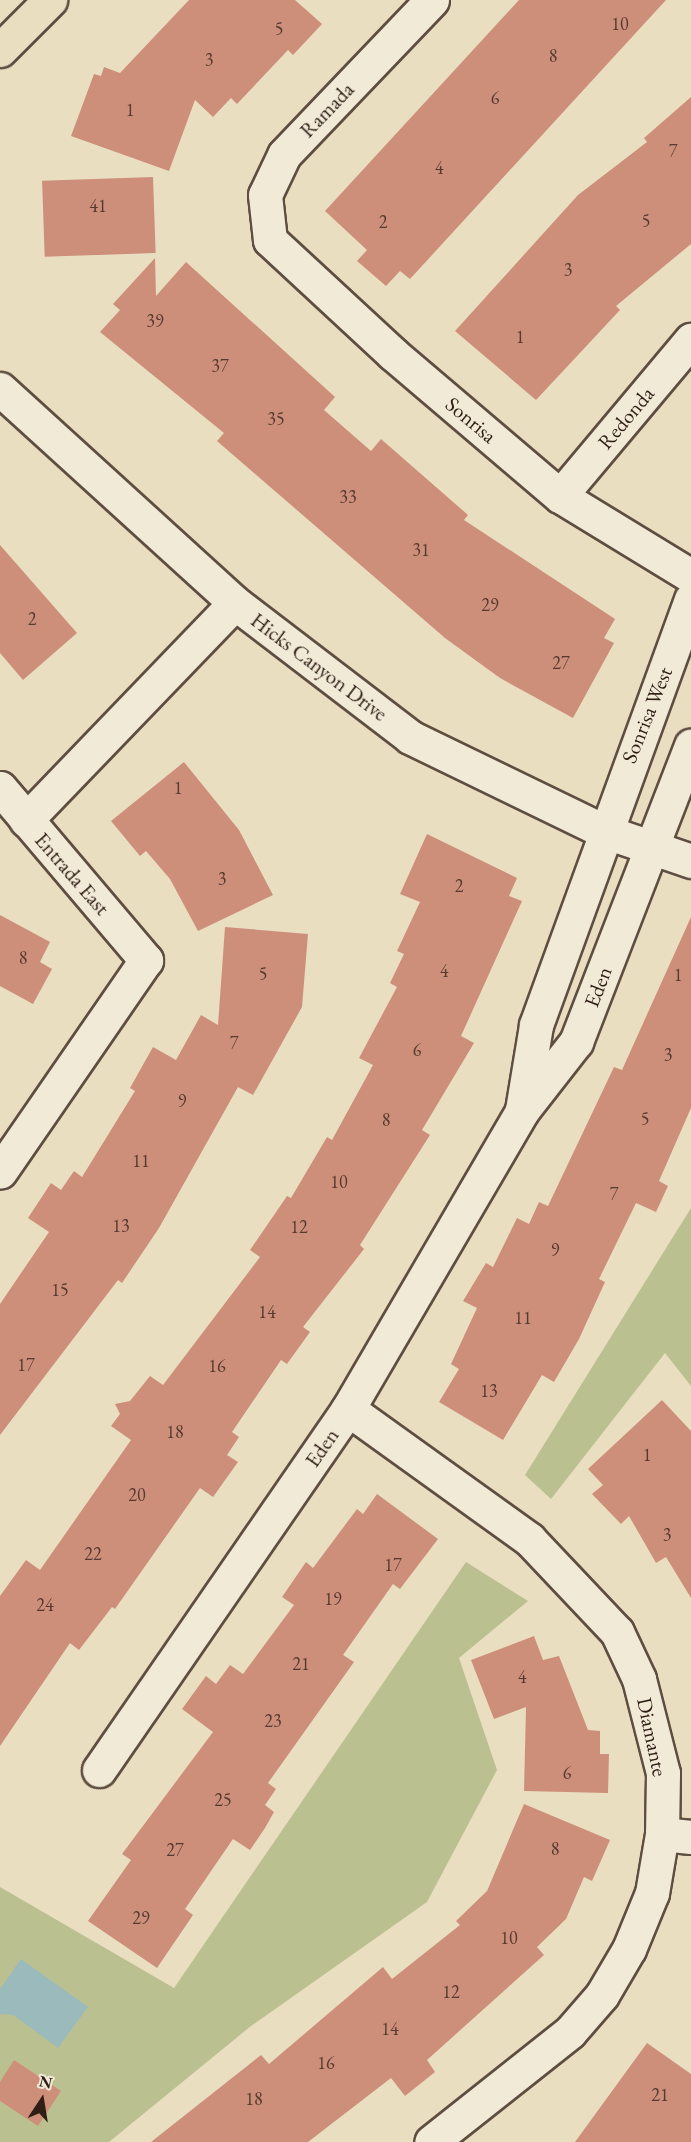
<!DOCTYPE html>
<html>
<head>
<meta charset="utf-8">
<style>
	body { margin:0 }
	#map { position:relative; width:691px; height:2142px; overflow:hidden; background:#eadec1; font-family:"EB Garamond",serif }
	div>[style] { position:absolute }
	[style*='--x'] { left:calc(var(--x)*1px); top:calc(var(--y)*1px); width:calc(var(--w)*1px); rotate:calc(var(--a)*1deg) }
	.green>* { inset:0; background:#bbc090 }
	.water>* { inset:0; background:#9ababb }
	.building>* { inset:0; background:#cd8f79; transform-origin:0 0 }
	.roads { filter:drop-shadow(2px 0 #5e4e41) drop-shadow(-2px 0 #5e4e41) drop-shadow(0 2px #5e4e41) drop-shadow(0 -2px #5e4e41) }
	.minor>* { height:33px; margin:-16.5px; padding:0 16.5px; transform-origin:16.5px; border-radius:16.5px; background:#f1ead7 }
	.major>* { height:33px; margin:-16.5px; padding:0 16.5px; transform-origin:16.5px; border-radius:16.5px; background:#eadec1 }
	span { translate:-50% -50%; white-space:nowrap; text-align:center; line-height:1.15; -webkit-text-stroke:5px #f1ead7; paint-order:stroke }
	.number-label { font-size:18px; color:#563a2f }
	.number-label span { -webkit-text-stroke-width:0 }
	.street-label { font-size:21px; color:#2f1e16 }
	.north { position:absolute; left:12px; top:2070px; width:60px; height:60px; -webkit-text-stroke:4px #f1ead7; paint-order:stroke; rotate:12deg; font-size:16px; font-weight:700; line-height:24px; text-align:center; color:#2f1e16 }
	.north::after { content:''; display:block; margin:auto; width:21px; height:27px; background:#2f1e16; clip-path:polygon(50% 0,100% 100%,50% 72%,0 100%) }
</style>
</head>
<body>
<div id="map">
	<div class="green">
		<i style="clip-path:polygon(691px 1208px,691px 1386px,665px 1353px,551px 1499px,525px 1475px)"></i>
		<i style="clip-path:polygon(466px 1562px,528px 1601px,459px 1658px,497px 1770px,427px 1902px,251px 2026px,109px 2142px,0 2142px,0 1887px,174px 1988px)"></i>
	</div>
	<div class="water">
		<i style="clip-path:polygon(21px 1959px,88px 2007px,58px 2048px,13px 2015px,0 2014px,0 1989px)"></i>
	</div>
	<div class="building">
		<i style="clip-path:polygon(189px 0,295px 0,322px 24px,293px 55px,288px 50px,237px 104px,231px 98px,213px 117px,195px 100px,169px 171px,71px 136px,94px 74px,101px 76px,104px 67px,120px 73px)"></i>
		<i style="clip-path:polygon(519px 0,666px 0,410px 279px,400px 271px,386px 286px,357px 261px,367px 250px,325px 211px)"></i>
		<i style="clip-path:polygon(691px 97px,691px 244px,616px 306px,620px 310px,536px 400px,455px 331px,578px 195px,647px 142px,644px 138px)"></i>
		<i style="left:153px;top:177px;width:76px;height:111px;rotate:88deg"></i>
		<i style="clip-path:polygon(155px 258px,156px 296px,186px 262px,335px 397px,324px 410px,371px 451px,381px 439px,468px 515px,464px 520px,615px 619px,604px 638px,614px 643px,573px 718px,500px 678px,445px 638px,217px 441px,224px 433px,100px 332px,120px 310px,113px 304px)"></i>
		<i style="clip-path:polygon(0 545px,77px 633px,23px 680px,0 653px)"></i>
		<i style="clip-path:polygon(184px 762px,239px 830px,273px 895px,198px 931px,170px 879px,146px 851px,140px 856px,111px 821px)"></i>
		<i style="clip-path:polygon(427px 834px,517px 878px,509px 896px,522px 901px,461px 1036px,474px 1043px,422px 1130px,430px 1135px,360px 1245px,364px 1249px,303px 1327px,310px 1332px,287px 1364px,281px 1360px,232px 1432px,239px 1437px,227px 1455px,238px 1462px,213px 1497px,200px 1488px,115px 1609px,112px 1607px,79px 1650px,70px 1643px,0 1746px,0 1596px,26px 1560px,40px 1570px,131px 1440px,111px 1426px,120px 1414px,115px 1404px,130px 1401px,150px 1376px,163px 1385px,260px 1257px,250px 1250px,287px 1196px,291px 1198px,327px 1137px,332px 1140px,373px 1065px,359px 1058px,397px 987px,390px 983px,404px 954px,397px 951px,420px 902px,400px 894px)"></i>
		<i style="clip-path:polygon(0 915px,50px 942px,40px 962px,52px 969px,33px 1004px,0 986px)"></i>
		<i style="clip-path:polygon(691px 917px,691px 1108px,659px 1181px,668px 1186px,656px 1212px,636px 1203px,599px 1279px,605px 1282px,579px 1339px,554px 1382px,542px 1375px,503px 1440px,439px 1402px,459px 1369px,451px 1364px,477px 1308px,463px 1301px,486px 1263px,493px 1267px,517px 1218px,529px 1224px,539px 1202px,548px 1206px,614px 1067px,622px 1070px)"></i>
		<i style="clip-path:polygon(225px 927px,308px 934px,302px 1007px,253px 1095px,238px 1087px,159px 1228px,122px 1283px,118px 1280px,0 1435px,0 1304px,49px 1232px,28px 1218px,51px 1183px,61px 1190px,74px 1171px,82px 1177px,135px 1091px,130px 1088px,153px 1047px,176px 1060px,201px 1015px,218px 1025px)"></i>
		<i style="clip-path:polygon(662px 1400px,691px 1431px,691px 1598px,666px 1557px,656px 1563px,629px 1516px,621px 1524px,592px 1494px,603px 1485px,588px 1469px)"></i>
		<i style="clip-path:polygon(377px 1494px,438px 1539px,400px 1589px,393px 1584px,343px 1655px,354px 1662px,268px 1783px,276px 1789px,265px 1805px,274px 1812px,265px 1828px,250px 1850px,233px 1839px,185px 1909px,193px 1915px,157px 1968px,88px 1921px,131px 1860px,122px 1854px,213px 1732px,182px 1709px,206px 1676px,216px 1684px,230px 1665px,243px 1674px,294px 1605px,282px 1597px,306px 1562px,313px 1568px,357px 1509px,363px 1514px)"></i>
		<i style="clip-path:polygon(534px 1636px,543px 1660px,559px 1656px,588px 1730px,600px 1731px,600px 1754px,609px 1754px,608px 1793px,524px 1791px,526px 1707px,494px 1719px,471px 1660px)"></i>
		<i style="clip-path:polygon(524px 1804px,610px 1840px,592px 1881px,584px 1877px,566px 1919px,537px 1947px,544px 1955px,427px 2060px,435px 2072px,405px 2096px,391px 2078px,308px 2142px,151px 2142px,261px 2055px,269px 2064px,383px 1967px,392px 1979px,460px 1925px,456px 1921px,487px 1891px)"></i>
		<i style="clip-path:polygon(647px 2043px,691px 2074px,691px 2142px,575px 2142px)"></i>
		<i style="clip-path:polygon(14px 2060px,61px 2091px,38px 2126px,0 2101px,0 2082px)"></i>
	</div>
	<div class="roads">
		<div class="minor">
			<i style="--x:432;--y:0;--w:214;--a:133.7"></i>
			<i style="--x:284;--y:155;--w:44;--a:115.4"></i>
			<i style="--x:265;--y:195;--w:45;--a:83.7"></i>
			<i style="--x:270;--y:240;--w:168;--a:42.8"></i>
			<i style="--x:393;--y:354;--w:219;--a:40.4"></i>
			<i style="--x:560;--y:496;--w:153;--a:31.4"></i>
			<i style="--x:0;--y:389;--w:318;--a:42.3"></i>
			<i style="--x:235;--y:603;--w:220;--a:37.4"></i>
			<i style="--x:410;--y:737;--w:218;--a:25.9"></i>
			<i style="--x:606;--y:832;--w:90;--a:18.8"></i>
			<i style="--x:560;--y:496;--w:204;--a:-50"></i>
			<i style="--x:0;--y:788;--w:226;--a:49.7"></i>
			<i style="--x:146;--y:960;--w:257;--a:124.6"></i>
			<i style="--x:26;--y:820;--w:301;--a:-46.1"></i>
			<i style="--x:522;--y:1110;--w:86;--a:-80.6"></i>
			<i style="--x:536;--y:1025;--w:453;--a:-70"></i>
			<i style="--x:348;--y:1409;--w:223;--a:35.7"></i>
			<i style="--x:529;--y:1539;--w:128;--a:46.6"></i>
			<i style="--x:617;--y:1632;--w:52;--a:64.9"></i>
			<i style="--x:639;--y:1679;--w:97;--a:75.7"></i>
			<i style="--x:663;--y:1773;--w:61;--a:90.9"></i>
			<i style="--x:662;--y:1834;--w:60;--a:99.6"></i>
			<i style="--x:652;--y:1893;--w:61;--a:112.3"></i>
			<i style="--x:629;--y:1949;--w:53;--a:120.4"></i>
			<i style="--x:602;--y:1995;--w:49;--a:130.9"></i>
			<i style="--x:570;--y:2032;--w:177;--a:141.6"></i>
			<i style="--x:99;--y:1770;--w:439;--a:-55.4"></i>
			<i style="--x:348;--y:1409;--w:345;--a:-59.7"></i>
			<i style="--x:522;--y:1111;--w:88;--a:-52"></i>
			<i style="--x:576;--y:1042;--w:318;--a:-68.8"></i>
			<i style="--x:662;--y:1834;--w:29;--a:6"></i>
		</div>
		<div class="major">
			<i style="--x:0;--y:50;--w:71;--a:-45"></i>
		</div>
	</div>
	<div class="number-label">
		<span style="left:620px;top:24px">10</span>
		<span style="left:279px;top:29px">5</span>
		<span style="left:553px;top:56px">8</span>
		<span style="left:209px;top:60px">3</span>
		<span style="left:495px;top:98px">6</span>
		<span style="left:130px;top:110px">1</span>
		<span style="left:673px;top:151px">7</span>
		<span style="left:439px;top:168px">4</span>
		<span style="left:98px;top:206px">41</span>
		<span style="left:646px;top:221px">5</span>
		<span style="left:383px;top:222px">2</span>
		<span style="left:568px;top:270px">3</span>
		<span style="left:155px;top:321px">39</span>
		<span style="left:520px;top:337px">1</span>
		<span style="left:220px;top:366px">37</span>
		<span style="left:276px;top:419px">35</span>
		<span style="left:348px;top:497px">33</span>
		<span style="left:421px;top:550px">31</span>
		<span style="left:490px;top:605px">29</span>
		<span style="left:32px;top:619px">2</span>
		<span style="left:561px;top:663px">27</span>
		<span style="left:178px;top:788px">1</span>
		<span style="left:222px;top:879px">3</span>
		<span style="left:459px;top:886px">2</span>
		<span style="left:23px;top:958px">8</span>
		<span style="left:444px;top:971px">4</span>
		<span style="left:263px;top:974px">5</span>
		<span style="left:678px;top:975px">1</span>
		<span style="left:234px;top:1043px">7</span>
		<span style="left:417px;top:1050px">6</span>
		<span style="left:668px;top:1055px">3</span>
		<span style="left:182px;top:1101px">9</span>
		<span style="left:645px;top:1119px">5</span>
		<span style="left:386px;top:1120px">8</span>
		<span style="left:141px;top:1161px">11</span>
		<span style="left:339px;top:1182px">10</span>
		<span style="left:614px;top:1194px">7</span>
		<span style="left:121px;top:1226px">13</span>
		<span style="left:299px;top:1227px">12</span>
		<span style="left:555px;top:1250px">9</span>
		<span style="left:60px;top:1290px">15</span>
		<span style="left:267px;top:1312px">14</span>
		<span style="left:523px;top:1318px">11</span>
		<span style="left:26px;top:1365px">17</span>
		<span style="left:217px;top:1366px">16</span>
		<span style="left:489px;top:1391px">13</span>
		<span style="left:175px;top:1432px">18</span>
		<span style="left:647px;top:1455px">1</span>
		<span style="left:137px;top:1495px">20</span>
		<span style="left:667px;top:1535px">3</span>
		<span style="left:93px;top:1554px">22</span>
		<span style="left:393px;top:1565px">17</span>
		<span style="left:333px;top:1599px">19</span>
		<span style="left:45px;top:1605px">24</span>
		<span style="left:301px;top:1664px">21</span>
		<span style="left:522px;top:1677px">4</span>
		<span style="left:273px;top:1721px">23</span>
		<span style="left:567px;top:1773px">6</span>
		<span style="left:223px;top:1800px">25</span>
		<span style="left:555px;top:1849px">8</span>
		<span style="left:175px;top:1850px">27</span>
		<span style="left:141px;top:1918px">29</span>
		<span style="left:509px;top:1938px">10</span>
		<span style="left:451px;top:1992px">12</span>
		<span style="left:390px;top:2029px">14</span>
		<span style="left:326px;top:2063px">16</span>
		<span style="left:660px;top:2095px">21</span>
		<span style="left:254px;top:2099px">18</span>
	</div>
	<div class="street-label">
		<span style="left:327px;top:110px;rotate:-46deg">Ramada</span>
		<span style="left:626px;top:418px;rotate:-50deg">Redonda</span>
		<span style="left:471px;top:420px;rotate:40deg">Sonrisa</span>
		<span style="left:319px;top:667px;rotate:37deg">Hicks Canyon Drive</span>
		<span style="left:647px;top:715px;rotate:-68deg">Sonrisa West</span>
		<span style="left:72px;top:874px;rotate:49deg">Entrada East</span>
		<span style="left:598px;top:987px;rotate:-69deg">Eden</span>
		<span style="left:322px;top:1448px;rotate:-55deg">Eden</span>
		<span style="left:652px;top:1737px;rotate:78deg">Diamante</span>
	</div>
	<div class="north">N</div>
</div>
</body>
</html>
